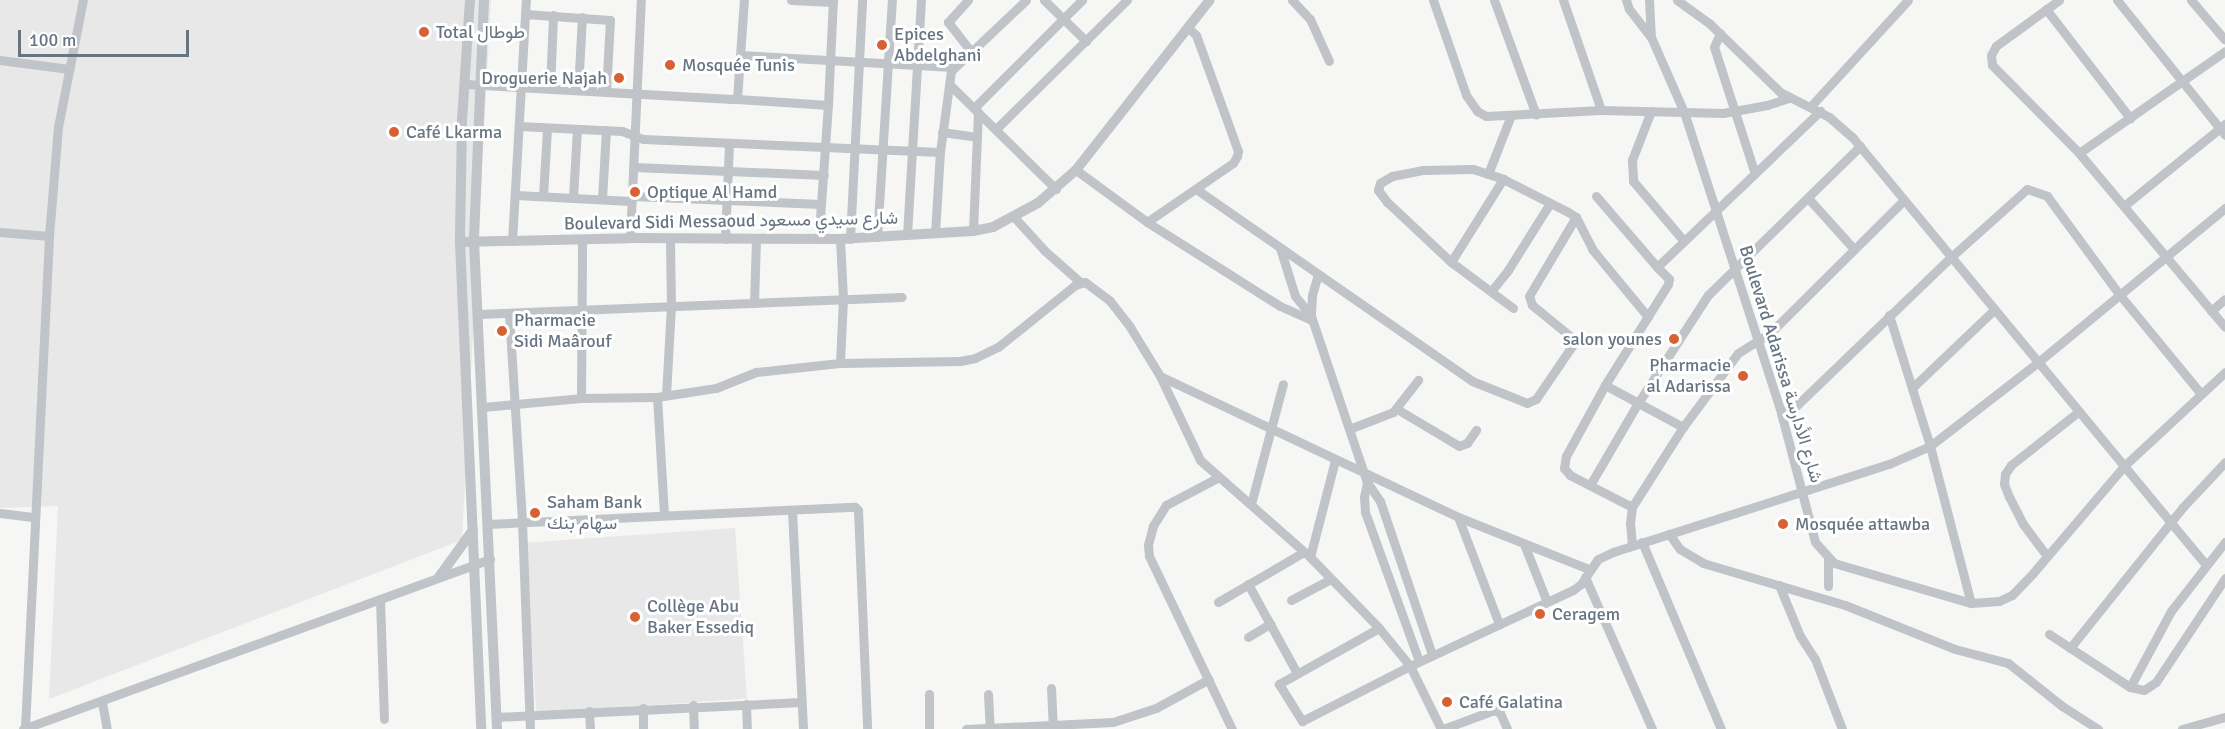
<!DOCTYPE html>
<html>
<head>
<meta charset="utf-8">
<style>
	body { margin:0 }
	#map { position:relative; width:2225px; height:729px; overflow:hidden; background:#f6f7f4; font-family:Signika,Vazirmatn,sans-serif }
	div>[style] { position:absolute }
	[style*='--x'] { left:calc(var(--x)*1px); top:calc(var(--y)*1px); width:calc(var(--w)*1px); rotate:calc(var(--a)*1deg) }
	.built>* { inset:0; background:#e7e8e7; transform-origin:0 0 }
	.minor>* { height:9px; margin:-4.5px; padding:0 4.5px; transform-origin:4.5px; border-radius:4.5px; background:#c0c3c7 }
	.tertiary>* { height:10px; margin:-5px; padding:0 5px; transform-origin:5px; border-radius:5px; background:#c0c3c7 }
	.dots>* { width:16px; height:16px; translate:-50% -50%; box-sizing:border-box; border:3px solid #fff; border-radius:50% }
	span { translate:-50% -50%; white-space:nowrap; text-align:center; line-height:1.15; -webkit-text-stroke:6px #fff; paint-order:stroke }
	.poi-label { font-size:18px; color:#677583 }
	.left { translate:0 -50%; text-align:left }
	.right { translate:-100% -50%; text-align:right }
	.street-label { font-size:18px; color:#677583 }
	.scale { position:absolute; left:18px; top:30px; width:171px; height:27px; box-sizing:border-box; border:3px solid #677583; border-top:0; padding-left:8px; font-size:18px; line-height:21px; white-space:nowrap; color:#677583; -webkit-text-stroke:4px #fff; paint-order:stroke }
</style>
</head>
<body>
<div id="map">
	<div class="built">
		<i style="clip-path:polygon(0 0,491px 0,462px 540px,49px 699px,58px 506px,0 508px)"></i>
		<i style="left:735px;top:528px;width:171px;height:211px;rotate:86deg"></i>
	</div>
	<div class="minor">
		<i style="--x:791;--y:0;--w:42;--a:2.7"></i>
		<i style="--x:968;--y:0;--w:30;--a:132"></i>
		<i style="--x:948;--y:22;--w:37;--a:52"></i>
		<i style="--x:1044;--y:0;--w:59;--a:44.3"></i>
		<i style="--x:1292;--y:0;--w:26;--a:47"></i>
		<i style="--x:1310;--y:19;--w:46;--a:65.7"></i>
		<i style="--x:1433;--y:0;--w:101;--a:70.8"></i>
		<i style="--x:1466;--y:95;--w:19;--a:55"></i>
		<i style="--x:1477;--y:111;--w:10;--a:29"></i>
		<i style="--x:1486;--y:116;--w:115;--a:-3"></i>
		<i style="--x:1601;--y:110;--w:122;--a:1.4"></i>
		<i style="--x:1723;--y:113;--w:45;--a:-10.3"></i>
		<i style="--x:1767;--y:105;--w:23;--a:-18"></i>
		<i style="--x:1494;--y:0;--w:122;--a:69.9"></i>
		<i style="--x:1563;--y:0;--w:116;--a:70.9"></i>
		<i style="--x:1626;--y:0;--w:9;--a:72"></i>
		<i style="--x:1629;--y:9;--w:36;--a:52"></i>
		<i style="--x:1651;--y:37;--w:82;--a:66.3"></i>
		<i style="--x:1684;--y:112;--w:316;--a:72.1"></i>
		<i style="--x:1781;--y:413;--w:133;--a:75.2"></i>
		<i style="--x:1815;--y:542;--w:28;--a:48"></i>
		<i style="--x:1834;--y:563;--w:143;--a:16.3"></i>
		<i style="--x:1971;--y:603;--w:28;--a:-4"></i>
		<i style="--x:1999;--y:601;--w:14;--a:-25"></i>
		<i style="--x:2012;--y:595;--w:30;--a:-46"></i>
		<i style="--x:2033;--y:573;--w:140;--a:-49.6"></i>
		<i style="--x:2124;--y:466;--w:138;--a:-42.9"></i>
		<i style="--x:1649;--y:0;--w:37;--a:87"></i>
		<i style="--x:1677;--y:0;--w:39;--a:36"></i>
		<i style="--x:1709;--y:23;--w:99;--a:44.2"></i>
		<i style="--x:1780;--y:92;--w:55;--a:27"></i>
		<i style="--x:1829;--y:117;--w:32;--a:41"></i>
		<i style="--x:1853;--y:138;--w:554;--a:50.42"></i>
		<i style="--x:2059;--y:0;--w:78;--a:143.9"></i>
		<i style="--x:1996;--y:46;--w:10;--a:119"></i>
		<i style="--x:1991;--y:55;--w:10;--a:84"></i>
		<i style="--x:1992;--y:65;--w:124;--a:45.3"></i>
		<i style="--x:2079;--y:153;--w:227;--a:50"></i>
		<i style="--x:2117;--y:0;--w:173;--a:51.3"></i>
		<i style="--x:2191;--y:0;--w:52;--a:49.6"></i>
		<i style="--x:2046;--y:9;--w:138;--a:52.4"></i>
		<i style="--x:525;--y:14;--w:85;--a:4"></i>
		<i style="--x:610;--y:20;--w:71;--a:93.2"></i>
		<i style="--x:1720;--y:33;--w:15;--a:113"></i>
		<i style="--x:1714;--y:47;--w:133;--a:72.1"></i>
		<i style="--x:740;--y:55;--w:213;--a:3.2"></i>
		<i style="--x:0;--y:60;--w:70;--a:7.4"></i>
		<i style="--x:465;--y:84;--w:272;--a:3.2"></i>
		<i style="--x:737;--y:99;--w:99;--a:-86"></i>
		<i style="--x:949;--y:84;--w:150;--a:44.5"></i>
		<i style="--x:550;--y:88;--w:73;--a:-87.6"></i>
		<i style="--x:578;--y:90;--w:73;--a:-86.9"></i>
		<i style="--x:828;--y:105;--w:105;--a:-87.3"></i>
		<i style="--x:1810;--y:107;--w:145;--a:-47.5"></i>
		<i style="--x:974;--y:108;--w:153;--a:-45"></i>
		<i style="--x:1651;--y:111;--w:53;--a:111.2"></i>
		<i style="--x:1632;--y:160;--w:21;--a:87"></i>
		<i style="--x:1633;--y:181;--w:77;--a:49.7"></i>
		<i style="--x:519;--y:126;--w:103;--a:2.8"></i>
		<i style="--x:622;--y:131;--w:22;--a:21"></i>
		<i style="--x:643;--y:139;--w:297;--a:2.5"></i>
		<i style="--x:996;--y:129;--w:184;--a:-44.6"></i>
		<i style="--x:942;--y:132;--w:35;--a:8"></i>
		<i style="--x:2079;--y:153;--w:178;--a:-34.9"></i>
		<i style="--x:634;--y:167;--w:190;--a:2.4"></i>
		<i style="--x:1076;--y:170;--w:88;--a:36.2"></i>
		<i style="--x:1147;--y:222;--w:157;--a:32.3"></i>
		<i style="--x:1280;--y:306;--w:35;--a:24"></i>
		<i style="--x:1488;--y:174;--w:63;--a:-68.7"></i>
		<i style="--x:1196;--y:189;--w:336;--a:34.8"></i>
		<i style="--x:1472;--y:381;--w:59;--a:21.8"></i>
		<i style="--x:1527;--y:403;--w:10;--a:-24"></i>
		<i style="--x:1536;--y:399;--w:64;--a:-55.8"></i>
		<i style="--x:1572;--y:346;--w:10;--a:-101"></i>
		<i style="--x:1570;--y:336;--w:49;--a:-140.8"></i>
		<i style="--x:1532;--y:305;--w:9;--a:-108"></i>
		<i style="--x:1529;--y:296;--w:92;--a:-59.3"></i>
		<i style="--x:516;--y:195;--w:115;--a:3"></i>
		<i style="--x:543;--y:196;--w:68;--a:-86.6"></i>
		<i style="--x:632;--y:196;--w:189;--a:2.4"></i>
		<i style="--x:821;--y:204;--w:99;--a:-86"></i>
		<i style="--x:828;--y:105;--w:91;--a:-176.2"></i>
		<i style="--x:1596;--y:196;--w:94;--a:49.3"></i>
		<i style="--x:573;--y:198;--w:69;--a:-86.7"></i>
		<i style="--x:1808;--y:198;--w:69;--a:48"></i>
		<i style="--x:602;--y:199;--w:69;--a:-86.7"></i>
		<i style="--x:2125;--y:205;--w:129;--a:-39"></i>
		<i style="--x:1014;--y:217;--w:46;--a:47.6"></i>
		<i style="--x:1045;--y:251;--w:47;--a:41.5"></i>
		<i style="--x:1147;--y:222;--w:104;--a:-34.5"></i>
		<i style="--x:1233;--y:163;--w:8;--a:-60"></i>
		<i style="--x:1237;--y:156;--w:5;--a:-79"></i>
		<i style="--x:1238;--y:151;--w:123;--a:-109.9"></i>
		<i style="--x:1196;--y:35;--w:12;--a:-138"></i>
		<i style="--x:973;--y:231;--w:119;--a:-87.6"></i>
		<i style="--x:0;--y:232;--w:49;--a:4.7"></i>
		<i style="--x:935;--y:233;--w:81;--a:-86.5"></i>
		<i style="--x:940;--y:152;--w:82;--a:-82.3"></i>
		<i style="--x:951;--y:71;--w:103;--a:-43.4"></i>
		<i style="--x:907;--y:235;--w:235;--a:-86.6"></i>
		<i style="--x:877;--y:237;--w:237;--a:-86.4"></i>
		<i style="--x:630;--y:238;--w:238;--a:-87.4"></i>
		<i style="--x:725;--y:239;--w:96;--a:-87.6"></i>
		<i style="--x:819;--y:239;--w:35;--a:-87"></i>
		<i style="--x:840;--y:239;--w:60;--a:87.1"></i>
		<i style="--x:843;--y:299;--w:64;--a:92.7"></i>
		<i style="--x:850;--y:239;--w:239;--a:-87.1"></i>
		<i style="--x:512;--y:241;--w:241;--a:-86.7"></i>
		<i style="--x:1280;--y:248;--w:50;--a:72.6"></i>
		<i style="--x:1295;--y:296;--w:26;--a:51"></i>
		<i style="--x:1451;--y:262;--w:98;--a:-57.9"></i>
		<i style="--x:1318;--y:274;--w:22;--a:106"></i>
		<i style="--x:1312;--y:295;--w:21;--a:93"></i>
		<i style="--x:1311;--y:316;--w:175;--a:71.4"></i>
		<i style="--x:1367;--y:482;--w:23;--a:56"></i>
		<i style="--x:1380;--y:501;--w:163;--a:71.3"></i>
		<i style="--x:1492;--y:290;--w:26;--a:-51"></i>
		<i style="--x:1508;--y:270;--w:79;--a:-57.9"></i>
		<i style="--x:754;--y:303;--w:64;--a:-88.2"></i>
		<i style="--x:1513;--y:308;--w:77;--a:-143.4"></i>
		<i style="--x:1451;--y:262;--w:88;--a:-136.8"></i>
		<i style="--x:1387;--y:202;--w:15;--a:-127"></i>
		<i style="--x:1378;--y:190;--w:7;--a:-74"></i>
		<i style="--x:1380;--y:183;--w:14;--a:-30"></i>
		<i style="--x:1392;--y:176;--w:32;--a:-11"></i>
		<i style="--x:1423;--y:170;--w:50;--a:-1.1"></i>
		<i style="--x:1473;--y:169;--w:32;--a:18"></i>
		<i style="--x:1503;--y:179;--w:73;--a:26.9"></i>
		<i style="--x:1568;--y:212;--w:9;--a:32"></i>
		<i style="--x:1576;--y:217;--w:36;--a:63"></i>
		<i style="--x:1592;--y:249;--w:88;--a:50.5"></i>
		<i style="--x:2211;--y:311;--w:18;--a:-41"></i>
		<i style="--x:478;--y:314;--w:424;--a:-2.3"></i>
		<i style="--x:509;--y:314;--w:208;--a:86.4"></i>
		<i style="--x:522;--y:522;--w:207;--a:87.8"></i>
		<i style="--x:1889;--y:315;--w:137;--a:72.6"></i>
		<i style="--x:1930;--y:446;--w:162;--a:75.4"></i>
		<i style="--x:1160;--y:376;--w:330;--a:25.3"></i>
		<i style="--x:1458;--y:517;--w:141;--a:21.7"></i>
		<i style="--x:1605;--y:385;--w:89;--a:28.3"></i>
		<i style="--x:1912;--y:388;--w:113;--a:-43.6"></i>
		<i style="--x:666;--y:395;--w:89;--a:-86.8"></i>
		<i style="--x:671;--y:306;--w:67;--a:-90.9"></i>
		<i style="--x:657;--y:397;--w:118;--a:86.6"></i>
		<i style="--x:581;--y:398;--w:158;--a:-89.6"></i>
		<i style="--x:483;--y:407;--w:98;--a:-5.2"></i>
		<i style="--x:581;--y:398;--w:76;--a:-0.8"></i>
		<i style="--x:657;--y:397;--w:60;--a:-8.7"></i>
		<i style="--x:716;--y:388;--w:43;--a:-21.8"></i>
		<i style="--x:756;--y:372;--w:84;--a:-6.1"></i>
		<i style="--x:840;--y:363;--w:120;--a:-1"></i>
		<i style="--x:960;--y:361;--w:15;--a:-11"></i>
		<i style="--x:975;--y:358;--w:25;--a:-26"></i>
		<i style="--x:998;--y:347;--w:99;--a:-38.8"></i>
		<i style="--x:1075;--y:285;--w:10;--a:-17"></i>
		<i style="--x:1085;--y:282;--w:31;--a:37"></i>
		<i style="--x:1110;--y:301;--w:33;--a:52"></i>
		<i style="--x:1130;--y:327;--w:57;--a:58.5"></i>
		<i style="--x:1160;--y:376;--w:93;--a:64.5"></i>
		<i style="--x:1200;--y:460;--w:147;--a:41.4"></i>
		<i style="--x:1310;--y:557;--w:99;--a:45.8"></i>
		<i style="--x:1379;--y:628;--w:49;--a:50.8"></i>
		<i style="--x:1410;--y:666;--w:70;--a:63.8"></i>
		<i style="--x:1397;--y:409;--w:72;--a:30.8"></i>
		<i style="--x:1459;--y:446;--w:9;--a:-21"></i>
		<i style="--x:1467;--y:443;--w:16;--a:-55"></i>
		<i style="--x:1781;--y:413;--w:17;--a:-25"></i>
		<i style="--x:1796;--y:406;--w:215;--a:-43.9"></i>
		<i style="--x:1951;--y:257;--w:102;--a:-41.8"></i>
		<i style="--x:2027;--y:189;--w:21;--a:19"></i>
		<i style="--x:2047;--y:196;--w:122;--a:53.7"></i>
		<i style="--x:2119;--y:294;--w:129;--a:50.6"></i>
		<i style="--x:1349;--y:429;--w:47;--a:-21.1"></i>
		<i style="--x:1393;--y:412;--w:41;--a:-52"></i>
		<i style="--x:1219;--y:477;--w:60;--a:152.2"></i>
		<i style="--x:1166;--y:505;--w:25;--a:122"></i>
		<i style="--x:1153;--y:526;--w:20;--a:105"></i>
		<i style="--x:1148;--y:545;--w:11;--a:85"></i>
		<i style="--x:1149;--y:556;--w:192;--a:64.4"></i>
		<i style="--x:1367;--y:482;--w:15;--a:101"></i>
		<i style="--x:1364;--y:497;--w:15;--a:86"></i>
		<i style="--x:1365;--y:512;--w:158;--a:70.1"></i>
		<i style="--x:1590;--y:485;--w:95;--a:-59.7"></i>
		<i style="--x:1638;--y:403;--w:129;--a:-57.1"></i>
		<i style="--x:1708;--y:295;--w:213;--a:-44.4"></i>
		<i style="--x:1251;--y:504;--w:124;--a:-75.1"></i>
		<i style="--x:1632;--y:507;--w:70;--a:-152.7"></i>
		<i style="--x:1570;--y:475;--w:9;--a:-131"></i>
		<i style="--x:1564;--y:468;--w:12;--a:-81"></i>
		<i style="--x:1566;--y:456;--w:81;--a:-61.2"></i>
		<i style="--x:1605;--y:385;--w:119;--a:-58"></i>
		<i style="--x:1668;--y:284;--w:5;--a:-79"></i>
		<i style="--x:1669;--y:279;--w:17;--a:-135"></i>
		<i style="--x:1657;--y:267;--w:226;--a:-43.7"></i>
		<i style="--x:792;--y:511;--w:218;--a:87.1"></i>
		<i style="--x:0;--y:513;--w:35;--a:7"></i>
		<i style="--x:1458;--y:517;--w:115;--a:69"></i>
		<i style="--x:488;--y:524;--w:367;--a:-2.7"></i>
		<i style="--x:855;--y:507;--w:4;--a:45"></i>
		<i style="--x:858;--y:510;--w:219;--a:87.6"></i>
		<i style="--x:1669;--y:534;--w:19;--a:54"></i>
		<i style="--x:1680;--y:549;--w:27;--a:31"></i>
		<i style="--x:1703;--y:563;--w:148;--a:16.5"></i>
		<i style="--x:1845;--y:605;--w:118;--a:21.8"></i>
		<i style="--x:1955;--y:649;--w:55;--a:14.8"></i>
		<i style="--x:2008;--y:663;--w:69;--a:38.5"></i>
		<i style="--x:2062;--y:706;--w:43;--a:32.6"></i>
		<i style="--x:1642;--y:542;--w:203;--a:67.1"></i>
		<i style="--x:1524;--y:544;--w:62;--a:68.4"></i>
		<i style="--x:1632;--y:545;--w:22;--a:-95"></i>
		<i style="--x:1630;--y:523;--w:16;--a:-83"></i>
		<i style="--x:1632;--y:507;--w:95;--a:-57.5"></i>
		<i style="--x:1683;--y:427;--w:92;--a:-53.4"></i>
		<i style="--x:1738;--y:353;--w:39;--a:-32"></i>
		<i style="--x:1771;--y:332;--w:187;--a:-44.8"></i>
		<i style="--x:2047;--y:556;--w:40;--a:-127"></i>
		<i style="--x:2023;--y:524;--w:30;--a:-117"></i>
		<i style="--x:2009;--y:497;--w:14;--a:-111"></i>
		<i style="--x:2004;--y:484;--w:10;--a:-84"></i>
		<i style="--x:2005;--y:474;--w:11;--a:-56"></i>
		<i style="--x:2011;--y:465;--w:85;--a:-38.3"></i>
		<i style="--x:1310;--y:557;--w:100;--a:-75.5"></i>
		<i style="--x:1828;--y:559;--w:27;--a:90"></i>
		<i style="--x:1585;--y:577;--w:166;--a:66.2"></i>
		<i style="--x:1248;--y:584;--w:102;--a:61.2"></i>
		<i style="--x:1779;--y:585;--w:55;--a:67.6"></i>
		<i style="--x:1800;--y:636;--w:27;--a:57"></i>
		<i style="--x:1815;--y:659;--w:75;--a:68.9"></i>
		<i style="--x:380;--y:599;--w:120;--a:88.1"></i>
		<i style="--x:1291;--y:600;--w:45;--a:-27.7"></i>
		<i style="--x:1218;--y:602;--w:99;--a:-30.2"></i>
		<i style="--x:1379;--y:628;--w:115;--a:150.8"></i>
		<i style="--x:1279;--y:684;--w:44;--a:58.1"></i>
		<i style="--x:1302;--y:721;--w:121;--a:-27"></i>
		<i style="--x:1410;--y:666;--w:180;--a:-25"></i>
		<i style="--x:1573;--y:590;--w:10;--a:-37"></i>
		<i style="--x:1581;--y:584;--w:30;--a:-56"></i>
		<i style="--x:1598;--y:559;--w:17;--a:-25"></i>
		<i style="--x:1613;--y:552;--w:290;--a:-17.7"></i>
		<i style="--x:1889;--y:464;--w:45;--a:-23.7"></i>
		<i style="--x:1930;--y:446;--w:135;--a:-37.8"></i>
		<i style="--x:2037;--y:363;--w:244;--a:-39.5"></i>
		<i style="--x:2049;--y:634;--w:97;--a:33.2"></i>
		<i style="--x:2130;--y:687;--w:14;--a:12"></i>
		<i style="--x:2144;--y:690;--w:14;--a:-34"></i>
		<i style="--x:2156;--y:682;--w:125;--a:-56.4"></i>
		<i style="--x:1248;--y:637;--w:26;--a:-31"></i>
		<i style="--x:2070;--y:648;--w:179;--a:-51.3"></i>
		<i style="--x:2182;--y:508;--w:63;--a:-46.9"></i>
		<i style="--x:2130;--y:687;--w:86;--a:-61.7"></i>
		<i style="--x:2171;--y:611;--w:88;--a:-52"></i>
		<i style="--x:1051;--y:688;--w:41;--a:87.2"></i>
		<i style="--x:929;--y:694;--w:35;--a:90"></i>
		<i style="--x:988;--y:694;--w:35;--a:87"></i>
		<i style="--x:102;--y:702;--w:27;--a:80"></i>
		<i style="--x:746;--y:704;--w:25;--a:88"></i>
		<i style="--x:693;--y:705;--w:24;--a:88"></i>
		<i style="--x:643;--y:708;--w:21;--a:90"></i>
		<i style="--x:589;--y:711;--w:18;--a:87"></i>
		<i style="--x:496;--y:717;--w:305;--a:-2.8"></i>
		<i style="--x:25;--y:728;--w:493;--a:-87.2"></i>
		<i style="--x:49;--y:236;--w:109;--a:-85.3"></i>
		<i style="--x:58;--y:127;--w:129;--a:-78.9"></i>
		<i style="--x:23;--y:729;--w:497;--a:-20"></i>
		<i style="--x:966;--y:729;--w:147;--a:-2.7"></i>
		<i style="--x:1113;--y:722;--w:45;--a:-18"></i>
		<i style="--x:1156;--y:708;--w:60;--a:-28.7"></i>
		<i style="--x:1443;--y:729;--w:54;--a:-20.4"></i>
		<i style="--x:1494;--y:710;--w:7;--a:27"></i>
		<i style="--x:1500;--y:713;--w:17;--a:66"></i>
		<i style="--x:2182;--y:729;--w:45;--a:-15.6"></i>
	</div>
	<div class="tertiary">
		<i style="--x:470;--y:0;--w:122;--a:93.8"></i>
		<i style="--x:462;--y:122;--w:120;--a:91"></i>
		<i style="--x:460;--y:242;--w:487;--a:87.5"></i>
		<i style="--x:484;--y:0;--w:241;--a:92.4"></i>
		<i style="--x:474;--y:241;--w:489;--a:87.3"></i>
		<i style="--x:460;--y:242;--w:170;--a:-1.3"></i>
		<i style="--x:630;--y:238;--w:210;--a:0.3"></i>
		<i style="--x:840;--y:239;--w:133;--a:-3.4"></i>
		<i style="--x:973;--y:231;--w:20;--a:-11"></i>
		<i style="--x:993;--y:227;--w:51;--a:-28.1"></i>
		<i style="--x:1038;--y:203;--w:50;--a:-41"></i>
		<i style="--x:1076;--y:170;--w:216;--a:-51.8"></i>
		<i style="--x:439;--y:577;--w:58;--a:-54.1"></i>
	</div>
	<div class="dots">
		<i style="left:424px;top:32px;background:#d86133"></i>
		<i style="left:882px;top:45px;background:#d86133"></i>
		<i style="left:670px;top:65px;background:#d86133"></i>
		<i style="left:619px;top:78px;background:#d86133"></i>
		<i style="left:394px;top:132px;background:#d86133"></i>
		<i style="left:635px;top:192px;background:#d86133"></i>
		<i style="left:502px;top:331px;background:#d86133"></i>
		<i style="left:1674px;top:339px;background:#d86133"></i>
		<i style="left:1743px;top:376px;background:#d86133"></i>
		<i style="left:535px;top:513px;background:#d86133"></i>
		<i style="left:1783px;top:524px;background:#d86133"></i>
		<i style="left:1540px;top:614px;background:#d86133"></i>
		<i style="left:635px;top:617px;background:#d86133"></i>
		<i style="left:1447px;top:702px;background:#d86133"></i>
	</div>
	<div class="poi-label">
		<span class="left" style="left:436px;top:32px">Total طوطال</span>
		<span class="left" style="left:894px;top:45px">Epices<br>Abdelghani</span>
		<span class="left" style="left:682px;top:65px">Mosquée Tunis</span>
		<span class="right" style="left:607px;top:78px">Droguerie Najah</span>
		<span class="left" style="left:406px;top:132px">Café Lkarma</span>
		<span class="left" style="left:647px;top:192px">Optique Al Hamd</span>
		<span class="left" style="left:514px;top:331px">Pharmacie<br>Sidi Maârouf</span>
		<span class="right" style="left:1662px;top:339px">salon younes</span>
		<span class="right" style="left:1731px;top:376px">Pharmacie<br>al Adarissa</span>
		<span class="left" style="left:547px;top:513px">Saham Bank<br>سهام بنك</span>
		<span class="left" style="left:1795px;top:524px">Mosquée attawba</span>
		<span class="left" style="left:647px;top:617px">Collège Abu<br>Baker Essediq</span>
		<span class="left" style="left:1552px;top:614px">Ceragem</span>
		<span class="left" style="left:1459px;top:702px">Café Galatina</span>
	</div>
	<div class="street-label">
		<span style="left:731px;top:221px;rotate:-1deg">Boulevard Sidi Messaoud شارع سيدي مسعود</span>
		<span style="left:1781px;top:364px;rotate:73deg">Boulevard Adarissa شارع الأدارسة</span>
	</div>
	<div class="scale">100 m</div>
</div>
</body>
</html>
